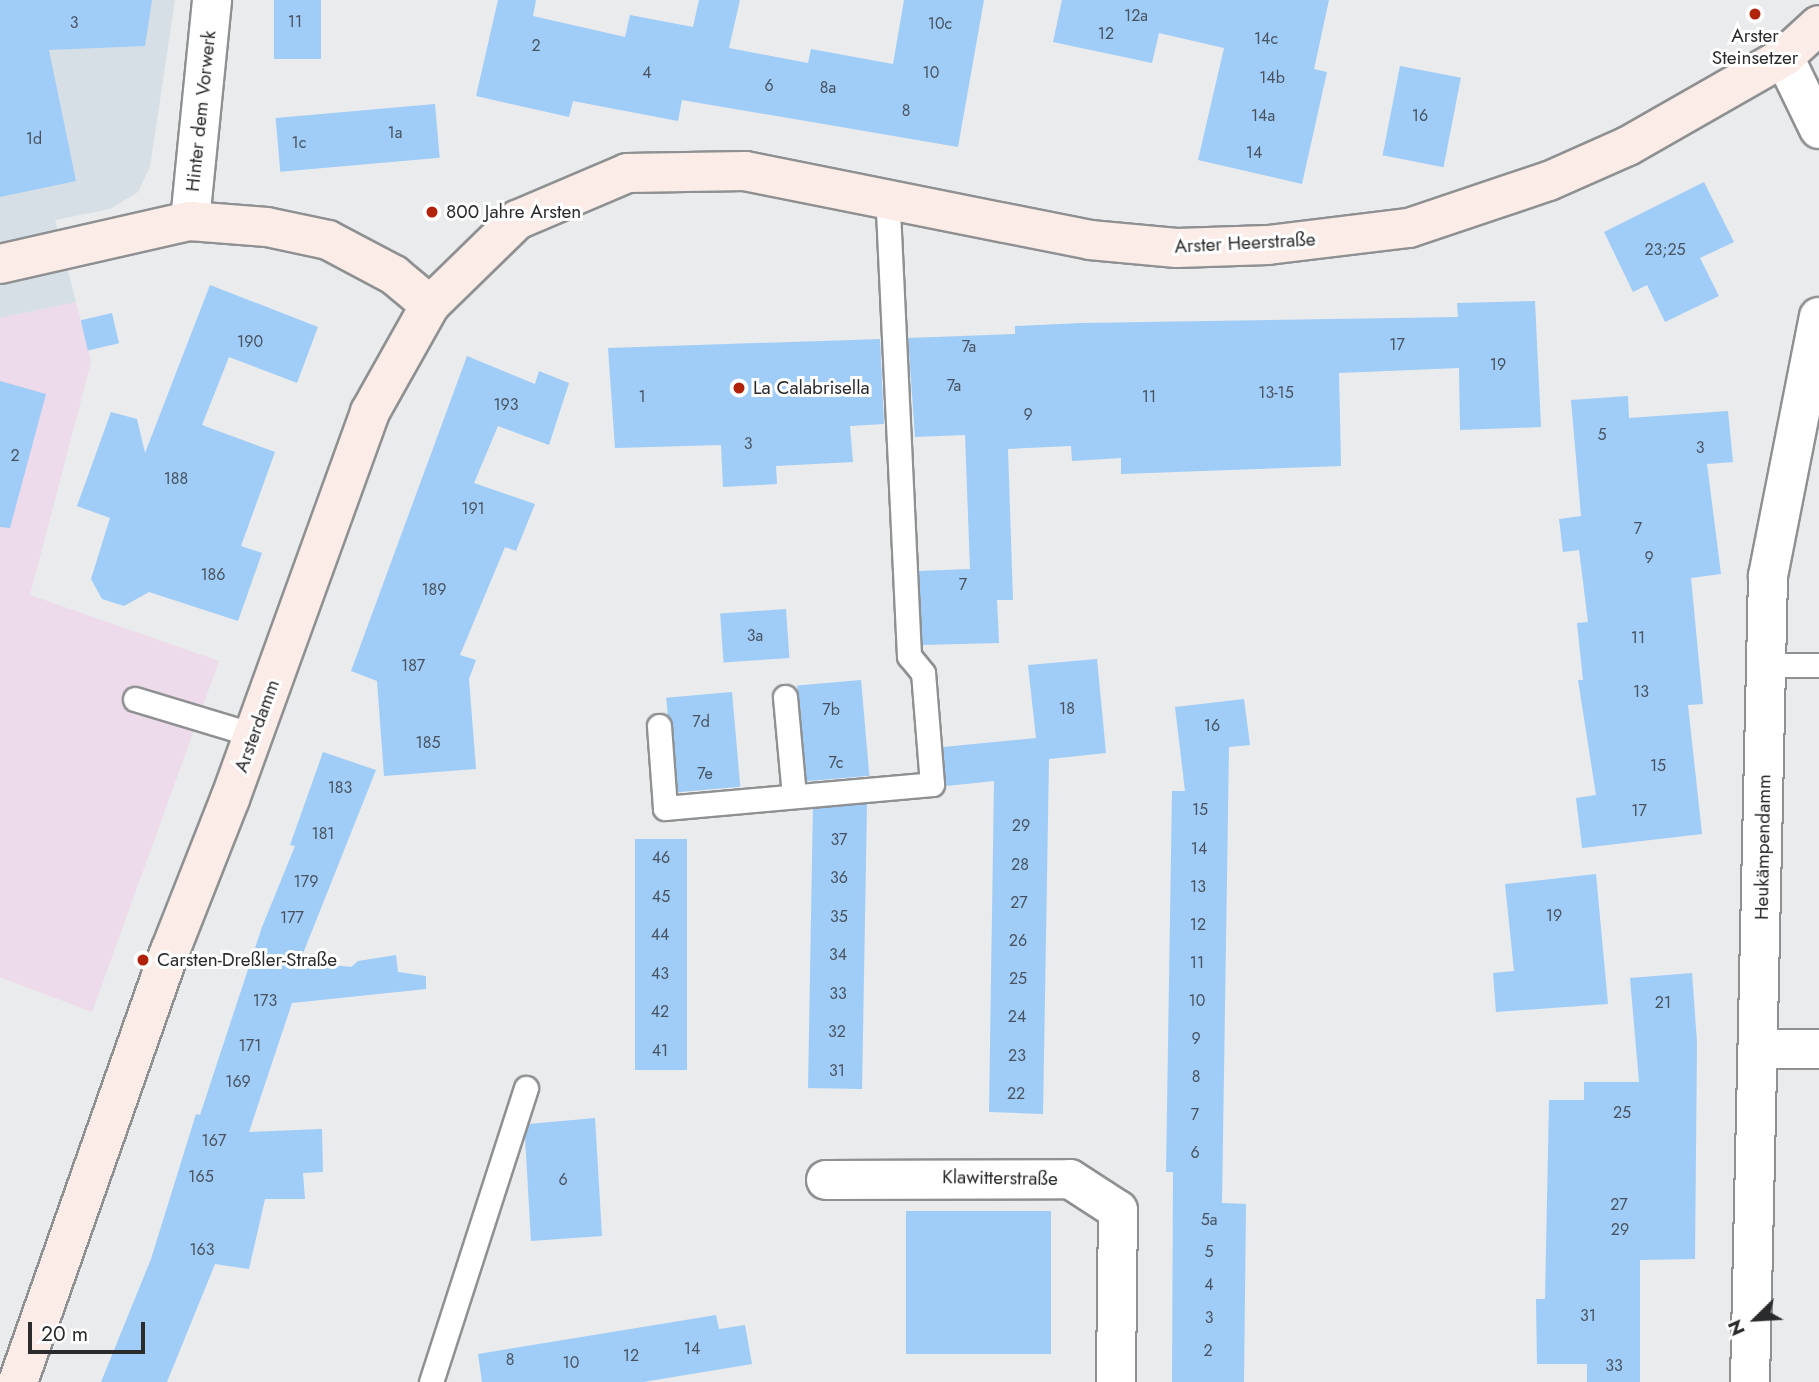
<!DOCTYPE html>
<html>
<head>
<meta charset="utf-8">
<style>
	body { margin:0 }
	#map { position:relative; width:1819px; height:1382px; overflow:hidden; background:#e9ebec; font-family:Jost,sans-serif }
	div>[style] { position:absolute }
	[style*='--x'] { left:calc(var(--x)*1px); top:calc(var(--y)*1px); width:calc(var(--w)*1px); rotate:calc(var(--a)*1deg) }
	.commercial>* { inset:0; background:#eddaea }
	.built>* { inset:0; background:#d7dfe6 }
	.building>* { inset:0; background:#a0ccf8; transform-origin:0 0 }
	.roads { filter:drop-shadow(2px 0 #8e9091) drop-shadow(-2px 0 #8e9091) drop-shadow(0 2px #8e9091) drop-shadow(0 -2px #8e9091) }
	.lane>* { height:23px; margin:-11.5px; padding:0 11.5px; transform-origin:11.5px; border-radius:11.5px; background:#fff }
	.street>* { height:38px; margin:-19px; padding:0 19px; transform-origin:19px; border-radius:19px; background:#fff }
	.secondary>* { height:38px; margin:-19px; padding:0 19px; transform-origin:19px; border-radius:19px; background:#fbece7 }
	.dots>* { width:19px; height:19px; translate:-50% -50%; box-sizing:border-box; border:4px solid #fff; border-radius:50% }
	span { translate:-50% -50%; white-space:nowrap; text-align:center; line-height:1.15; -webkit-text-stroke:6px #fff; paint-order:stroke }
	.number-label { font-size:16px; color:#48535f }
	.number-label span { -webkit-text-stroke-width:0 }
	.poi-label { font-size:19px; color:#2a2b2c }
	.left { translate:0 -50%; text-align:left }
	.street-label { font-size:19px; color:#2a2b2c }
	.north { position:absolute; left:1721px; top:1284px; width:70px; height:70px; -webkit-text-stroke:5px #fff; paint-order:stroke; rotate:246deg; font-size:19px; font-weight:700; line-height:28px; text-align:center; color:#2a2b2c }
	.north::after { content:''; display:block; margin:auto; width:24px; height:32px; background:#2a2b2c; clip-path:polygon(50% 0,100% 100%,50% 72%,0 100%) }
	.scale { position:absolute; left:28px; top:1322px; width:117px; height:32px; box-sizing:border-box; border:4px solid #2a2b2c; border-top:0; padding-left:9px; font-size:21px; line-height:24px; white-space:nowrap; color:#2a2b2c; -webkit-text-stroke:5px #fff; paint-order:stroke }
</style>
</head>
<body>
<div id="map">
	<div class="commercial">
		<i style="clip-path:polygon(76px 302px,91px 362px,30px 595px,219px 661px,92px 1012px,0 977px,0 318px)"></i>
	</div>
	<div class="built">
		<i style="clip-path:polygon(0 0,175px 0,150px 167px,138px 192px,110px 209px,55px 220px,76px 302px,0 318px)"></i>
	</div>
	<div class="building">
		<i style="clip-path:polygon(0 0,152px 0,145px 46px,49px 50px,76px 181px,0 197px)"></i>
		<i style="left:274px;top:0;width:47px;height:59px"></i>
		<i style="clip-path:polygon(498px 0,536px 0,533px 16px,625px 37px,630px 15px,693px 27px,699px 0,740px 0,729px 48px,808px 63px,811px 49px,893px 64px,904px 0,984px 0,958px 147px,682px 100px,678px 121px,573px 101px,569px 117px,476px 96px)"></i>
		<i style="clip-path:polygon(1062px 0,1329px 0,1314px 69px,1327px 72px,1302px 184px,1198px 160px,1224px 48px,1159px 33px,1152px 63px,1053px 42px)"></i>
		<i style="left:1400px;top:66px;width:62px;height:91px;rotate:11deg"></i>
		<i style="left:435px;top:104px;width:54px;height:160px;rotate:85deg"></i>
		<i style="clip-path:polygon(1704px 182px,1734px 242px,1700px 258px,1719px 296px,1665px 322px,1647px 285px,1633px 292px,1604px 232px)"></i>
		<i style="clip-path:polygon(210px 285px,318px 327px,297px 383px,229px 357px,202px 425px,275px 452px,241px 546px,262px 553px,238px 621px,149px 592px,124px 606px,102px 599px,91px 579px,110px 518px,77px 506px,111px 412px,137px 419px,145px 453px)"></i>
		<i style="clip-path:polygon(1535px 301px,1541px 427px,1460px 430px,1459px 368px,1339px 373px,1341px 466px,1121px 474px,1121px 458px,1072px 461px,1071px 446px,1008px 449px,1013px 600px,997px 600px,999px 643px,922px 645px,919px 571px,970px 569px,965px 435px,915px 437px,908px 338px,1015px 334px,1015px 326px,1082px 323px,1458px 317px,1457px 303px)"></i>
		<i style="left:112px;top:313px;width:31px;height:32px;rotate:77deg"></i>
		<i style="clip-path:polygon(880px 339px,884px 424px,850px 426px,853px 462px,776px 466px,777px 484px,723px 487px,721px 445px,615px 448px,608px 348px)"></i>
		<i style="clip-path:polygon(467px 356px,535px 384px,539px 371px,569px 383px,549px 445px,498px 426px,474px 483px,535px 504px,516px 551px,505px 547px,460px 655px,476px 660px,469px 679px,476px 769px,384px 776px,377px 681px,351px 671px)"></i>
		<i style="clip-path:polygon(0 381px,46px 394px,10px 528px,0 527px)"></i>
		<i style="clip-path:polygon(1628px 396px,1629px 418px,1728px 411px,1733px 462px,1707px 464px,1721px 574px,1691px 578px,1703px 704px,1688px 705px,1702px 834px,1582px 848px,1576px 798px,1596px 795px,1578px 680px,1583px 680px,1577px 623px,1588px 622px,1579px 550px,1563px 552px,1559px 519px,1581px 516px,1571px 400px)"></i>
		<i style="left:786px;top:609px;width:49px;height:66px;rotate:86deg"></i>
		<i style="clip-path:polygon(1097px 659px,1106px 753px,1049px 759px,1043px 1114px,989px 1112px,994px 781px,946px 786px,943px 747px,1036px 738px,1028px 665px)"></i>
		<i style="left:861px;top:680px;width:96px;height:64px;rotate:85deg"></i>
		<i style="left:732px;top:692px;width:95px;height:66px;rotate:85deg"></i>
		<i style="clip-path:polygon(1244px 699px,1250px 745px,1229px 747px,1222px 1203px,1246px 1204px,1244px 1382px,1172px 1382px,1173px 1172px,1166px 1172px,1172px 791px,1185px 791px,1175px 707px)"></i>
		<i style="clip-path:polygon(323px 752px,376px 770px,300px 961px,351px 967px,358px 961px,396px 955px,398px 972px,426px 976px,426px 989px,292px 1003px,249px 1132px,322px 1129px,323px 1172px,303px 1173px,305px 1199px,265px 1199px,249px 1269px,215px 1264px,167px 1382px,101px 1382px,151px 1259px,196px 1114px,200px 1115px,262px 927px,295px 846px,290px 845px)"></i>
		<i style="left:867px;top:804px;width:285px;height:54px;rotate:91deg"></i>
		<i style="left:635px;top:839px;width:52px;height:231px"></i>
		<i style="clip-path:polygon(1596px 874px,1608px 1004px,1496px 1012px,1493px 973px,1514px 971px,1505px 884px)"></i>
		<i style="clip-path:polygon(1692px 973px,1697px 1042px,1695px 1259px,1640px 1260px,1640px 1382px,1587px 1382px,1587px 1364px,1537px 1364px,1536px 1299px,1545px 1299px,1549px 1100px,1584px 1100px,1584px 1082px,1639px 1082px,1630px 978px)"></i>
		<i style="clip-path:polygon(595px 1118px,602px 1236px,531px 1241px,525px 1137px,529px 1124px)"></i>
		<i style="left:1051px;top:1211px;width:143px;height:145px;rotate:90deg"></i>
		<i style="clip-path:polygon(716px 1315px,719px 1329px,745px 1325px,752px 1364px,643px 1382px,482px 1382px,478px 1354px)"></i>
	</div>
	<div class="roads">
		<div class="lane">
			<i style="--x:1767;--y:665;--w:52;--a:0"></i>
			<i style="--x:785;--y:697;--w:99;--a:84.8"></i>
			<i style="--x:135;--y:699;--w:124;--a:16.8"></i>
			<i style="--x:659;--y:726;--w:82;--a:85.8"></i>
			<i style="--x:665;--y:808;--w:268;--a:-5.1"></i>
			<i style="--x:932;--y:784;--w:111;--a:-94.6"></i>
			<i style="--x:923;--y:673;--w:22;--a:-129"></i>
			<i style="--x:909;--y:656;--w:461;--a:-92.7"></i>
			<i style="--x:431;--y:1382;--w:309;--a:-72.1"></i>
		</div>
		<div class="street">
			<i style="--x:1784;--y:57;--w:80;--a:64.1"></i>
			<i style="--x:190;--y:221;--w:222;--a:-84.3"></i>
			<i style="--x:1758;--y:1049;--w:61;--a:0"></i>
			<i style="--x:826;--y:1180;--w:244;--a:-0.2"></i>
			<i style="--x:1070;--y:1179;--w:57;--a:32.9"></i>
			<i style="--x:1118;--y:1210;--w:172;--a:90.7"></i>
			<i style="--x:1750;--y:1382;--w:806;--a:-88.72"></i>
			<i style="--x:1768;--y:576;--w:264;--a:-78.9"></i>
		</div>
		<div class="secondary">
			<i style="--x:0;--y:264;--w:195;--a:-12.8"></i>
			<i style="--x:190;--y:221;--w:77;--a:4.5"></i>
			<i style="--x:267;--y:227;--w:62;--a:12"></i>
			<i style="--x:328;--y:240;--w:75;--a:27.9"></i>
			<i style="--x:394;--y:275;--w:47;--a:39.8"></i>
			<i style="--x:18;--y:1382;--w:457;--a:-70.6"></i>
			<i style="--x:170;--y:951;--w:163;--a:-68.5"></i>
			<i style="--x:230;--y:799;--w:412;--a:-70.1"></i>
			<i style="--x:370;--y:412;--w:123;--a:-60.7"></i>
			<i style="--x:430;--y:305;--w:122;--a:-44.3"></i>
			<i style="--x:517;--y:220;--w:120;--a:-23.1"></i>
			<i style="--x:627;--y:173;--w:118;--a:-1"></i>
			<i style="--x:745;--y:171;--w:352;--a:11.3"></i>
			<i style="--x:1090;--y:240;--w:87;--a:5.3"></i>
			<i style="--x:1177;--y:248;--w:91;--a:-1.9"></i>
			<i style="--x:1268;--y:245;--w:142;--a:-6.9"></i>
			<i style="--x:1409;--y:228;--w:148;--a:-18.6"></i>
			<i style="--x:1549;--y:181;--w:86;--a:-23.9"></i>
			<i style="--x:1628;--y:146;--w:180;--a:-29.7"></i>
			<i style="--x:1784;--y:57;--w:47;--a:-42.4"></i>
		</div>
	</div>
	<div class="dots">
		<i style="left:1755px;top:14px;background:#b0230a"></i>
		<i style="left:432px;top:212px;background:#b0230a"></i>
		<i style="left:739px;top:388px;background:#b0230a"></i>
		<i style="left:143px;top:960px;background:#b0230a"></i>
	</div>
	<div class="number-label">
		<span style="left:1136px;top:16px">12a</span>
		<span style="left:295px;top:22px">11</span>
		<span style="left:74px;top:23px">3</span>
		<span style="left:940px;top:24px">10c</span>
		<span style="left:1106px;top:34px">12</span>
		<span style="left:1266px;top:39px">14c</span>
		<span style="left:536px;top:46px">2</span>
		<span style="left:647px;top:73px">4</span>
		<span style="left:931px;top:73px">10</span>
		<span style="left:1272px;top:78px">14b</span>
		<span style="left:769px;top:86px">6</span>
		<span style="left:828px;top:88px">8a</span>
		<span style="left:906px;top:111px">8</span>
		<span style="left:1263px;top:116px">14a</span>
		<span style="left:1420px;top:116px">16</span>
		<span style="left:395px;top:133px">1a</span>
		<span style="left:34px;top:139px">1d</span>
		<span style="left:299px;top:143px">1c</span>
		<span style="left:1254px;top:153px">14</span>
		<span style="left:1665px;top:250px">23;25</span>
		<span style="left:250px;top:342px">190</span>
		<span style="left:1397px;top:345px">17</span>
		<span style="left:969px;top:347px">7a</span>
		<span style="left:1498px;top:365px">19</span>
		<span style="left:954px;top:386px">7a</span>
		<span style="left:1276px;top:393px">13-15</span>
		<span style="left:642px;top:397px">1</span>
		<span style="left:1149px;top:397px">11</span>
		<span style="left:506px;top:405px">193</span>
		<span style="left:1028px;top:415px">9</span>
		<span style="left:1602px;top:435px">5</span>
		<span style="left:748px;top:444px">3</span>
		<span style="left:1700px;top:448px">3</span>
		<span style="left:15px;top:456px">2</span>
		<span style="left:176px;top:479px">188</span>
		<span style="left:473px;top:509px">191</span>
		<span style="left:1638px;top:529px">7</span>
		<span style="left:1649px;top:558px">9</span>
		<span style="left:213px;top:575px">186</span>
		<span style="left:963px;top:585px">7</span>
		<span style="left:434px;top:590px">189</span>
		<span style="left:755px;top:636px">3a</span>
		<span style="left:1638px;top:638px">11</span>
		<span style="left:413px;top:666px">187</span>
		<span style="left:1641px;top:692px">13</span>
		<span style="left:1067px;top:709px">18</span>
		<span style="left:831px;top:710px">7b</span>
		<span style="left:701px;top:722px">7d</span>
		<span style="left:1212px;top:726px">16</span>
		<span style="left:428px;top:743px">185</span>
		<span style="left:836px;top:763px">7c</span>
		<span style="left:1658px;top:766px">15</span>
		<span style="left:705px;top:774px">7e</span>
		<span style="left:340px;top:788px">183</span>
		<span style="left:1200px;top:810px">15</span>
		<span style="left:1639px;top:811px">17</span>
		<span style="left:1021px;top:826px">29</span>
		<span style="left:323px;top:834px">181</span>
		<span style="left:839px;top:840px">37</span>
		<span style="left:1199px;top:849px">14</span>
		<span style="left:661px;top:858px">46</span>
		<span style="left:1020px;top:865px">28</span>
		<span style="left:839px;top:878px">36</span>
		<span style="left:306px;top:882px">179</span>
		<span style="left:1198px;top:887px">13</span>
		<span style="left:661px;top:897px">45</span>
		<span style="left:1019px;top:903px">27</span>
		<span style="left:1554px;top:916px">19</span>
		<span style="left:839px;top:917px">35</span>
		<span style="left:292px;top:918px">177</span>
		<span style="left:1198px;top:925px">12</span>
		<span style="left:660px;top:935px">44</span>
		<span style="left:1018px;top:941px">26</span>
		<span style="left:838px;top:955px">34</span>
		<span style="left:1197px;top:963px">11</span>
		<span style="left:660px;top:974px">43</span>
		<span style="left:1018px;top:979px">25</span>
		<span style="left:838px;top:994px">33</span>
		<span style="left:265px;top:1001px">173</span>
		<span style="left:1197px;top:1001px">10</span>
		<span style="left:1663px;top:1003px">21</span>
		<span style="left:660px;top:1012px">42</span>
		<span style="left:1017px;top:1017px">24</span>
		<span style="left:837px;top:1032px">32</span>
		<span style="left:1196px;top:1039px">9</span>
		<span style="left:250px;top:1046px">171</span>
		<span style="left:660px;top:1051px">41</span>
		<span style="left:1017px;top:1056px">23</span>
		<span style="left:837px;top:1071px">31</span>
		<span style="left:1196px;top:1077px">8</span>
		<span style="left:238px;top:1082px">169</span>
		<span style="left:1016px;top:1094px">22</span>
		<span style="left:1622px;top:1113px">25</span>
		<span style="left:1195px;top:1115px">7</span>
		<span style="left:214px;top:1141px">167</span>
		<span style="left:1195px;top:1153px">6</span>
		<span style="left:201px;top:1177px">165</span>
		<span style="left:563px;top:1180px">6</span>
		<span style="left:1619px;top:1205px">27</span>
		<span style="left:1209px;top:1220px">5a</span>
		<span style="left:1620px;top:1230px">29</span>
		<span style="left:202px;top:1250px">163</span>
		<span style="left:1209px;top:1252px">5</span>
		<span style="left:1209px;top:1285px">4</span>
		<span style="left:1588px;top:1316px">31</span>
		<span style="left:1209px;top:1318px">3</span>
		<span style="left:692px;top:1349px">14</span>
		<span style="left:1208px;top:1351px">2</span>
		<span style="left:631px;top:1356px">12</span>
		<span style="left:510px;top:1360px">8</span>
		<span style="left:571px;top:1363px">10</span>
		<span style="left:1614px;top:1366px">33</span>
	</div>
	<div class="poi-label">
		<span style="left:1755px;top:47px">Arster<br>Steinsetzer</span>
		<span class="left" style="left:446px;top:212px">800 Jahre Arsten</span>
		<span class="left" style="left:753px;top:388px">La Calabrisella</span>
		<span class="left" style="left:157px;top:960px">Carsten-Dreßler-Straße</span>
	</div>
	<div class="street-label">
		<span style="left:201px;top:111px;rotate:-84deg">Hinter dem Vorwerk</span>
		<span style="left:1245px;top:243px;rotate:-3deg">Arster Heerstraße</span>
		<span style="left:257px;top:726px;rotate:-70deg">Arsterdamm</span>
		<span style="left:1763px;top:847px;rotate:-89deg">Heukämpendamm</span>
		<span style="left:1000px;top:1178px;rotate:1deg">Klawitterstraße</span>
	</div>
	<div class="north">N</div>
	<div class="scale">20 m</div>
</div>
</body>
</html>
